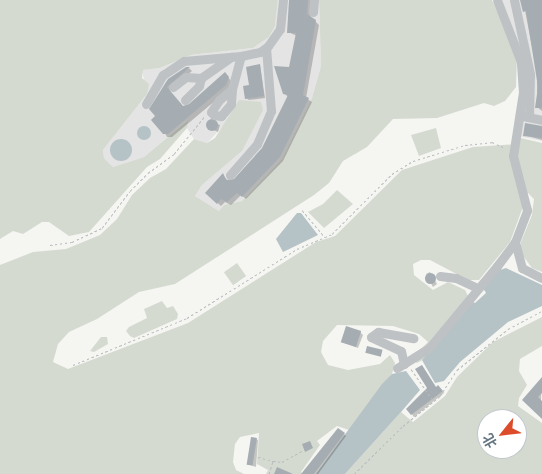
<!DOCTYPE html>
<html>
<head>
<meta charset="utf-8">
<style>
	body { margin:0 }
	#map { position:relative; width:542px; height:474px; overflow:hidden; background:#f5f5f2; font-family:"Exo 2","Noto Sans SC",sans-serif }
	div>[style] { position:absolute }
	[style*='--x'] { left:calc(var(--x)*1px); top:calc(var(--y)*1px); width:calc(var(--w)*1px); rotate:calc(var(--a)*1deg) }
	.built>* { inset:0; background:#e3e4e3 }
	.green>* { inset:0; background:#d5dad1; transform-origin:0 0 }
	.water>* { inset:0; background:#b5c2c6 }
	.round { border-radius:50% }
	.shadow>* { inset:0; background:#0003 }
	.building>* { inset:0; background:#a5adb3; transform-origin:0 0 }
	.path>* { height:1px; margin-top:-0.5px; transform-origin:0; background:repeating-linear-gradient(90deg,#b8bbbd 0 2.5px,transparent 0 5px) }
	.minor>* { height:9px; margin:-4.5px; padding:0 4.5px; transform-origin:4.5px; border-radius:4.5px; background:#bec2c5 }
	span { translate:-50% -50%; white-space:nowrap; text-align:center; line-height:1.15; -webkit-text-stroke:5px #fff; paint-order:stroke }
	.north { position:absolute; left:477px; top:409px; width:50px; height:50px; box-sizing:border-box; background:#fff; border:1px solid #c1c8cd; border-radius:50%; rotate:241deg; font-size:14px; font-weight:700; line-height:20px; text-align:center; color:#657682 }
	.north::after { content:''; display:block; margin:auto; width:18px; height:22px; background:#dc4c2b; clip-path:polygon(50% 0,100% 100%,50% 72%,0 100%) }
</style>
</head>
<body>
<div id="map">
	<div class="built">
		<i style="clip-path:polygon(278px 0,319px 0,321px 66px,312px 98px,282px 159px,242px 201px,224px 205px,219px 211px,195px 196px,202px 185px,242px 151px,239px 100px,230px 119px,207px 143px,194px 139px,187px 128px,187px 120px,144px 157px,113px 167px,104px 158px,103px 150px,147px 94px,142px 70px,160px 68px,191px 55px,253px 48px,269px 37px,275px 26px)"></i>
		<i style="clip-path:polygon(501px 0,542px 0,542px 141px,518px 136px,526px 90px)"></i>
	</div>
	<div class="green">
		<i style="clip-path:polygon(0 0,278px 0,275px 26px,269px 37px,253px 48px,191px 55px,160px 68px,143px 70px,142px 78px,149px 84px,147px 94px,103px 150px,104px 158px,113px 167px,144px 157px,188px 120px,187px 128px,160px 159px,147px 167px,89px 232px,69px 236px,49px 222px,42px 222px,23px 234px,13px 231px,0 239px)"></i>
		<i style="clip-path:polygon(319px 0,492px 0,517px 54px,516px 87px,505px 101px,494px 106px,484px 103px,437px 118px,393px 119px,367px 147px,343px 161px,329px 183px,314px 195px,175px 284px,139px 292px,97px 319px,69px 332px,58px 344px,53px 362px,68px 369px,188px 323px,316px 242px,335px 236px,402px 170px,473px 147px,518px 144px,521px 138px,542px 143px,542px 272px,532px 268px,521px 253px,521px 242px,532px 215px,534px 199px,528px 193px,510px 242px,479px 280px,468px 280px,430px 260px,421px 260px,413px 264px,414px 275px,433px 290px,448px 282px,465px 290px,470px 300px,462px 316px,426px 358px,417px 363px,411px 359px,428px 342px,419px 334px,393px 326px,337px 325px,323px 341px,321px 352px,328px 365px,348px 370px,380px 364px,390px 355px,395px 363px,392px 374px,349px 430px,337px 426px,317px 441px,320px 445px,301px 472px,303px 474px,266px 474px,268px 470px,257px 464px,259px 433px,240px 437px,235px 444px,233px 462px,236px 470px,244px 474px,0 474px,0 265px,33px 252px,66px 249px,100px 235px,117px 219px,132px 195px,150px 178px,166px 169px,194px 139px,207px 143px,215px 138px,239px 100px,261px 102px,263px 110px,242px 151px,202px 185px,195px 196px,219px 211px,224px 205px,242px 201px,282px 159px,312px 98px,321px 66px)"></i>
		<i style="clip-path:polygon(436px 128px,441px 148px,419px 156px,411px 135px)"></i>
		<i style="clip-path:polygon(337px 190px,353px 204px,324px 228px,308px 212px,323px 204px)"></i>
		<i style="left:237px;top:263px;width:16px;height:16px;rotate:55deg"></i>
		<i style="clip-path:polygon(162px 301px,167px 308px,173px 306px,178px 314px,177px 319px,134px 338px,130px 336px,126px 331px,129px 327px,147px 318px,144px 309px)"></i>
		<i style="clip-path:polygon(evenodd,542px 317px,542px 346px,520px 359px,519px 371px,527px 385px,519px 398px,518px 406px,542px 423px,542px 474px,345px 474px,401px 412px,413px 422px,445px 396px,457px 377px,493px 342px,542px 317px,487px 419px,517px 419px,517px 449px,487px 449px,487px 419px)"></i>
		<i style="clip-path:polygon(101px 337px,107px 337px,108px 344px,94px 352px,90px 351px)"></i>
	</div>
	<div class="water">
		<i class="round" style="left:137px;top:126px;width:14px;height:14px"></i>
		<i class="round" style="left:110px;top:139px;width:22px;height:22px"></i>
		<i style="clip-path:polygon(297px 213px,301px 213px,318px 235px,283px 252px,276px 239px)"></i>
		<i style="clip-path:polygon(506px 268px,542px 285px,542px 306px,508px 322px,460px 362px,444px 381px,435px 383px,422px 360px,462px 316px,470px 300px,475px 303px,486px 293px,483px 288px,500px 270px)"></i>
		<i style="clip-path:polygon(406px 371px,420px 390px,401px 412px,345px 474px,316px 474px,382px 384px,392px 374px)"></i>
	</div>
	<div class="shadow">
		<i style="clip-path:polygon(291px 0,313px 0,310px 16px,319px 25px,306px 98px,312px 102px,283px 161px,246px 199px,241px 195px,231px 205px,225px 202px,221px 206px,210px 196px,223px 175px,228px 181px,235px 181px,263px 149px,288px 97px,284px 93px,297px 36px,288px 32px)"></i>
		<i style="clip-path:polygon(523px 0,542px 0,542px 111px,537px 107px,537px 73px)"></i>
		<i style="clip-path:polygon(260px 65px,265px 98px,249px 100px,246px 98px)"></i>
		<i style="clip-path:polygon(189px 68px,192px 71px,169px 91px,183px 107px,190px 106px,228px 77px,231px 81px,228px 90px,172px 137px,167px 137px,156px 116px,169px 80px)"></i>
		<i style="clip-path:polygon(209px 120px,220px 125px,218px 132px,207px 127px)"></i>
		<i style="clip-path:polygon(542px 128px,542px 140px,524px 135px)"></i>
		<i style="clip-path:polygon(430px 272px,437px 284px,433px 287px,426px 274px)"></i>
		<i style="clip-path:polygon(360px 332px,363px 335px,358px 348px,342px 342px)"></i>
		<i style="clip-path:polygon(542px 379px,541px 401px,542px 417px,523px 400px)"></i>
		<i style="clip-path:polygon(440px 388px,444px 393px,414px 417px,408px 409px)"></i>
		<i style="clip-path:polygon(344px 434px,346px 436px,318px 474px,308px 474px)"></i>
		<i style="clip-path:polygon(256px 439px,258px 440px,256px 467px,250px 465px)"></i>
	</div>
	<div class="building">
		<i style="clip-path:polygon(289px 0,308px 0,307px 14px,316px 20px,303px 95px,309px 98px,280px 157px,242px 197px,237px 193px,227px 202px,221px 199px,217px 204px,205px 193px,223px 173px,226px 180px,234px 179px,262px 148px,288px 95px,283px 94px,274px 66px,289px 67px,296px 33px,287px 33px)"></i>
		<i style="clip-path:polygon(520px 0,542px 0,542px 108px,535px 108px,538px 87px,526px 11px,523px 12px)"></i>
		<i style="clip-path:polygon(260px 64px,264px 96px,245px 99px,243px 86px,249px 85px,246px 67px)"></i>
		<i style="clip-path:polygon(186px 67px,190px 67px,167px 87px,183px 106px,189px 104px,225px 72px,229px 77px,226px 85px,168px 134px,163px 134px,151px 120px,155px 116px,149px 109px,168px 79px)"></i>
		<i class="round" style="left:206px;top:119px;width:12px;height:12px"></i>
		<i style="clip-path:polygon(525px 123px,542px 126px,542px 138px,523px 136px)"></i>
		<i class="round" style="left:424.5px;top:272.5px;width:11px;height:11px"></i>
		<i style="left:346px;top:326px;width:16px;height:17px;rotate:18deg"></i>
		<i style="left:367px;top:346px;width:16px;height:7px;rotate:14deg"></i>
		<i style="clip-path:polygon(422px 365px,436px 387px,438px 385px,443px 391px,411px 415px,406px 409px,427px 388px,415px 369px)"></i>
		<i style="clip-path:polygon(542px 377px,542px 393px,538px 397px,542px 401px,542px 419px,522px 400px)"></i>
		<i style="clip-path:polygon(338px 428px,345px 433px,314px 474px,301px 474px)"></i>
		<i style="left:251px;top:437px;width:6px;height:28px;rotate:9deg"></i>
		<i style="clip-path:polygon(310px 441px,313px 448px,305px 452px,302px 444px)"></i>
		<i style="clip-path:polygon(277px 467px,293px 474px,274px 474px)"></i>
	</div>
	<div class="path">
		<i style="--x:302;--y:210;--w:34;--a:50"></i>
		<i style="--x:50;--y:245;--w:22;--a:-8"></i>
		<i style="--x:72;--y:242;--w:33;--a:-25"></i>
		<i style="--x:102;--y:228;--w:46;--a:-52.9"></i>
		<i style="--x:130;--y:191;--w:25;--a:-45"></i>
		<i style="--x:148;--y:173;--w:32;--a:-36"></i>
		<i style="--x:174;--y:154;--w:49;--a:-50.8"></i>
		<i style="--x:73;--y:365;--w:123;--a:-22.4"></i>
		<i style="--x:187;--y:318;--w:130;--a:-32.1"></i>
		<i style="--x:297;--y:249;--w:38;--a:-23"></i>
		<i style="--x:332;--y:234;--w:85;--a:-45"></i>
		<i style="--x:392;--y:174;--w:25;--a:-32"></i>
		<i style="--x:413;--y:161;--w:54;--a:-17.1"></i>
		<i style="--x:465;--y:145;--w:27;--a:-6"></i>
		<i style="--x:492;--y:142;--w:14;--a:25"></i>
		<i style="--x:411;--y:369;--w:39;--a:55"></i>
		<i style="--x:258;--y:457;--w:16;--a:15"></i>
		<i style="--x:269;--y:474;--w:14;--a:-73"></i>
		<i style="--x:273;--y:461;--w:9;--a:6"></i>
		<i style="--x:282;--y:462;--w:23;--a:-29"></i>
		<i style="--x:354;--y:474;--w:69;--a:-44.4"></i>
		<i style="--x:403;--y:426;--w:48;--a:-39"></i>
		<i style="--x:440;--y:396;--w:31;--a:-57"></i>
		<i style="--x:457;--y:370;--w:65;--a:-38.8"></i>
		<i style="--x:508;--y:329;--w:38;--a:-28"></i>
	</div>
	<div class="minor">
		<i style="--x:514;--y:0;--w:76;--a:77.8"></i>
		<i style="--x:530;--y:74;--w:43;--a:91.3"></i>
		<i style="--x:313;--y:12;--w:12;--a:-85"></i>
		<i style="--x:173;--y:87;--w:16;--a:-38"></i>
		<i style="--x:186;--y:77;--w:15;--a:4"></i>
		<i style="--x:232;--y:89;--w:15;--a:94"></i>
		<i style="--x:231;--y:104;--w:16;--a:130"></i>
		<i style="--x:221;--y:116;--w:7;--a:-172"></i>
		<i style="--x:214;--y:115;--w:4;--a:-135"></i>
		<i style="--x:211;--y:112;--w:14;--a:-56"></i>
		<i style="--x:219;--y:100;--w:17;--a:-40"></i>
		<i style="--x:232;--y:89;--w:34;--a:-75"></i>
		<i style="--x:185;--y:100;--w:20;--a:-45"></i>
		<i style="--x:199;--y:86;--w:8;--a:-76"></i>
		<i style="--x:201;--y:78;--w:37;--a:-35"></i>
		<i style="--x:146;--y:104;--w:34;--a:-60"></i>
		<i style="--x:163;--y:75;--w:25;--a:-34"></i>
		<i style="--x:184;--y:61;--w:57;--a:-5"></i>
		<i style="--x:241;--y:56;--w:19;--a:-12"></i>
		<i style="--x:260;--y:52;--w:10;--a:-37"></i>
		<i style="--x:268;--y:46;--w:21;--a:-55"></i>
		<i style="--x:280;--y:29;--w:29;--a:-84"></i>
		<i style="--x:523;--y:116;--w:19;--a:12"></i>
		<i style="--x:230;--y:175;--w:41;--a:-48.9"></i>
		<i style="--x:257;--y:144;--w:36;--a:-67"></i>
		<i style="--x:271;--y:111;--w:63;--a:-94.5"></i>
		<i style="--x:515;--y:242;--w:27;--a:75"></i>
		<i style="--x:522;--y:268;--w:22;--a:27"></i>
		<i style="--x:440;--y:276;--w:16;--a:7"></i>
		<i style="--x:456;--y:278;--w:23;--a:25"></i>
		<i style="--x:404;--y:364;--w:13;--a:-103"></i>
		<i style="--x:401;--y:351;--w:33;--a:-155"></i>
		<i style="--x:371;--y:337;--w:9;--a:-36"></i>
		<i style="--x:378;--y:332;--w:36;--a:10"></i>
		<i style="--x:397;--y:368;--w:38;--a:-32"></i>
		<i style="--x:429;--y:348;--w:107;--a:-50.3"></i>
		<i style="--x:497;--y:266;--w:30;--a:-53"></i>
		<i style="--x:515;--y:242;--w:34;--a:-69"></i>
		<i style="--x:527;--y:210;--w:56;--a:-104.5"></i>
		<i style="--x:513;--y:156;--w:65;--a:-81.1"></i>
		<i style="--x:523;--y:92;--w:30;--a:-94"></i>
		<i style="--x:521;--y:62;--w:66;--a:-111.2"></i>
	</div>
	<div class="north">北</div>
</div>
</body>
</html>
